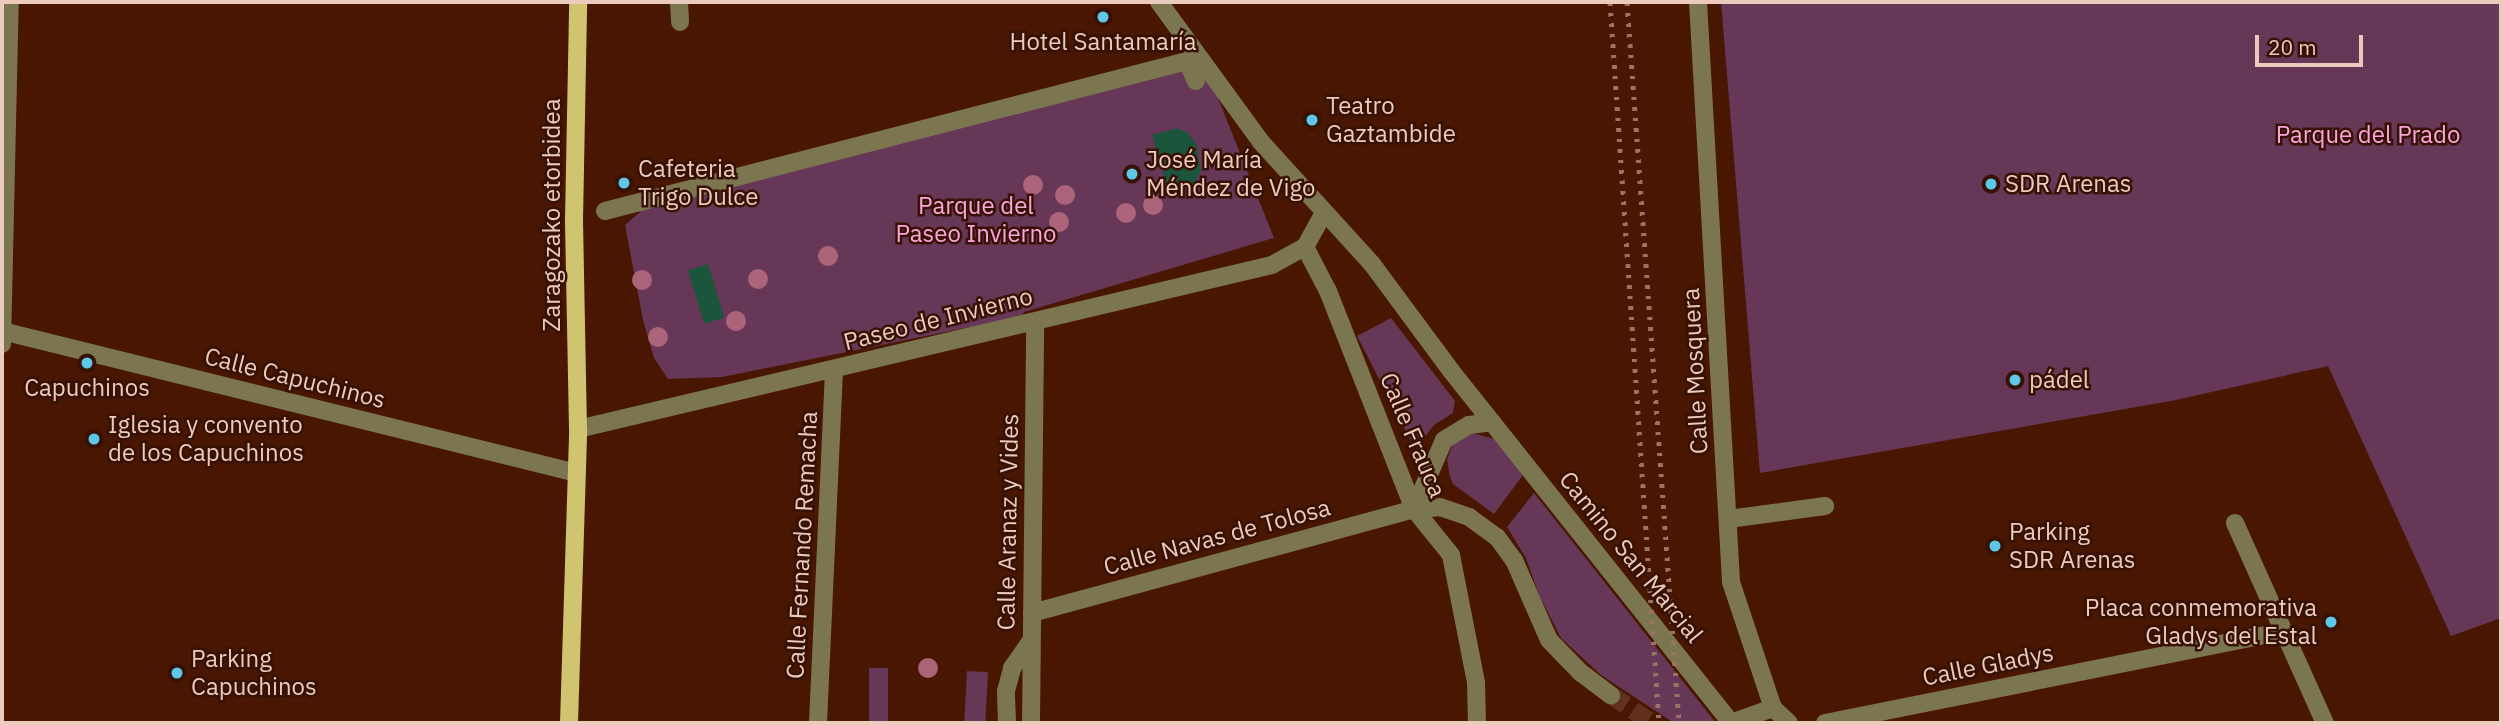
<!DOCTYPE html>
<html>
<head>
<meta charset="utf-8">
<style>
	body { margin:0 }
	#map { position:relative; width:2503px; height:725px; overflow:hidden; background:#481601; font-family:"IBM Plex Sans",sans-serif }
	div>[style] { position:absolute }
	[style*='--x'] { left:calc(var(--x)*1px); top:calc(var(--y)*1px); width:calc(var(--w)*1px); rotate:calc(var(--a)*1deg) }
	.green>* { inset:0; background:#673757; transform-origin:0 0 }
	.water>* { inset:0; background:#1b553c; transform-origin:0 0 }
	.minor-tunnel>* { height:18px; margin-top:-9px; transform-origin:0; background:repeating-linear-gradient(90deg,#61311e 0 18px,transparent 0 27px) }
	.minor>* { height:18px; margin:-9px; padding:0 9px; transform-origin:9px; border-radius:9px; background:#7b764f }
	.major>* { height:18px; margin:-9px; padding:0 9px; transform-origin:9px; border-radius:9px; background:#d0c470 }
	.rail>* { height:5px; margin-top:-2.5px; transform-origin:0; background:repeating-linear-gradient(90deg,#9c7262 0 3.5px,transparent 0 10.5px) }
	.trees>* { width:20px; height:20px; margin:-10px; border-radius:50%; background:#ab647a }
	.dots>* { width:19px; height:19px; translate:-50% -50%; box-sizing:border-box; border:4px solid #371103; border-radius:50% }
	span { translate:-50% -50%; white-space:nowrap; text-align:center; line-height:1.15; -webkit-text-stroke:5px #371103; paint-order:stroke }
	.poi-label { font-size:24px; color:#eccbbf }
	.left { translate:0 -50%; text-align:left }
	.right { translate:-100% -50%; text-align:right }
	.park-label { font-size:24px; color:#fca4dd }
	.street-label { font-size:24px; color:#eccbbf }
	.frame { position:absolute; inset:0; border:4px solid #eccbbf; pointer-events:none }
	.scale { position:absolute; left:2255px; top:35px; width:108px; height:32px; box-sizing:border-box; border:4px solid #eccbbf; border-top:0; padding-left:9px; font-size:21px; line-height:24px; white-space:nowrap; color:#eccbbf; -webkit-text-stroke:5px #371103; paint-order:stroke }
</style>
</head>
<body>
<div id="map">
	<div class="green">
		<i style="clip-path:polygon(1721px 2px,2501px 2px,2501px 618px,2451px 636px,2328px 366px,2171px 401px,1760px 473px)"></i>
		<i style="clip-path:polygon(1200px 53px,1274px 238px,1024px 312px,1021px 317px,722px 377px,668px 379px,654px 358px,643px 320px,625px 225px,659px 195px)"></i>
		<i style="clip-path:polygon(1391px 318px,1455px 401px,1453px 413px,1434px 425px,1420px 443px,1410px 439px,1357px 336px)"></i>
		<i style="clip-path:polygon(1472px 433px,1495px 439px,1523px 475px,1494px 514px,1453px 484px,1450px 477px,1447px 460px,1453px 443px)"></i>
		<i style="clip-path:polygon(1534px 493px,1716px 723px,1674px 723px,1601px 675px,1561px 638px,1539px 595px,1526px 558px,1507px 527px)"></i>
		<i style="left:869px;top:668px;width:19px;height:55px"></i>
		<i style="left:967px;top:671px;width:21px;height:52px;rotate:3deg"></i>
	</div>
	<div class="water">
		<i style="clip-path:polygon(1177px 128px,1188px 133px,1196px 144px,1201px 170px,1194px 184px,1169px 191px,1152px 135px)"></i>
		<i style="left:708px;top:264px;width:56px;height:21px;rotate:73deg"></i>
	</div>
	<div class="minor-tunnel">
		<i style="--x:1611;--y:695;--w:50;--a:34.3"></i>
	</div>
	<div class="minor">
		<i style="--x:679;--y:2;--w:20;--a:87"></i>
		<i style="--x:1159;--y:2;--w:173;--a:53.9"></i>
		<i style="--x:1261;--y:142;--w:165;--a:47.7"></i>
		<i style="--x:1372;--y:264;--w:134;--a:53.5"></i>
		<i style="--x:1452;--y:372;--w:448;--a:51.5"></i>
		<i style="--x:1698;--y:2;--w:581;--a:86.74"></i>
		<i style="--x:1731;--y:582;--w:133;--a:71.6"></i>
		<i style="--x:1773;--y:708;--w:22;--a:43"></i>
		<i style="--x:605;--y:211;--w:601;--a:-14.45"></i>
		<i style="--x:1187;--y:61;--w:22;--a:66"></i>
		<i style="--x:1305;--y:247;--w:50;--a:62.4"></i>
		<i style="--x:1328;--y:291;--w:234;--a:68.5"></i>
		<i style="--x:1414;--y:509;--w:59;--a:51.2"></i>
		<i style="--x:1451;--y:555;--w:130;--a:78.9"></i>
		<i style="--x:1476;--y:683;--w:40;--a:88.6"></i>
		<i style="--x:2;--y:331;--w:592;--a:13.87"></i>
		<i style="--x:2;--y:344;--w:342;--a:-88.7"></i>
		<i style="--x:578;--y:429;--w:713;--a:-13.3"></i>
		<i style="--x:1272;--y:265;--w:38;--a:-29"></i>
		<i style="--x:1305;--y:247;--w:39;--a:-61"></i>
		<i style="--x:1414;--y:509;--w:75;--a:-66.5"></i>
		<i style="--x:1444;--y:440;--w:29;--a:-31"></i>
		<i style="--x:1469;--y:425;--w:23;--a:-7"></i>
		<i style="--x:1728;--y:519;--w:98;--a:-7.6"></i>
		<i style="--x:2235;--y:523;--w:219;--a:65.8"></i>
		<i style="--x:1032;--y:613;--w:396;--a:-15.2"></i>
		<i style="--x:1414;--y:509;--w:26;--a:-4"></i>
		<i style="--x:1440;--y:507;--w:31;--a:19"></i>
		<i style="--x:1469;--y:517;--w:34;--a:36"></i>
		<i style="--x:1497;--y:537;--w:29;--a:54"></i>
		<i style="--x:1514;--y:560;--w:87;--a:66.4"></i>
		<i style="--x:1549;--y:640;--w:45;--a:45.9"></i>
		<i style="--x:1580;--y:672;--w:39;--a:37"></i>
		<i style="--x:818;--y:723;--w:353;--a:-87.4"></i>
		<i style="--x:1007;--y:723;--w:32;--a:-92"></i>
		<i style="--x:1006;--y:691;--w:24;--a:-75"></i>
		<i style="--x:1012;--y:668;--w:33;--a:-55"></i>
		<i style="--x:1031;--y:723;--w:401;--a:-89.4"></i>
		<i style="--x:1731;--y:723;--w:45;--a:-19.7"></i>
		<i style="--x:1825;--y:723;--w:468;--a:-11.3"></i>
	</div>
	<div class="major">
		<i style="--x:569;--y:723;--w:294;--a:-88.2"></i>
		<i style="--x:578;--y:429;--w:209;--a:-91.1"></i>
		<i style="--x:574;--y:220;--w:218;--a:-88.9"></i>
	</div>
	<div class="rail">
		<i style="--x:1610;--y:2;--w:723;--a:86.11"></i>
		<i style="--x:1627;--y:2;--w:723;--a:85.87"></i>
	</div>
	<div class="trees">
		<i style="left:1033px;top:185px"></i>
		<i style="left:1065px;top:195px"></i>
		<i style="left:1153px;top:205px"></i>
		<i style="left:1126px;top:213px"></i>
		<i style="left:1059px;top:222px"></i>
		<i style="left:828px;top:256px"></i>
		<i style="left:758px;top:279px"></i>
		<i style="left:642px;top:280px"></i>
		<i style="left:736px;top:321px"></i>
		<i style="left:658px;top:337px"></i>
		<i style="left:928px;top:668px"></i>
	</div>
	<div class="dots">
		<i style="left:1103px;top:17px;background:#5dc7e8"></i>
		<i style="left:1312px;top:120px;background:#5dc7e8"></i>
		<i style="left:1132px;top:174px;background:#5dc7e8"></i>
		<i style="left:624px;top:183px;background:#5dc7e8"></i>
		<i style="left:1991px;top:184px;background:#5dc7e8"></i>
		<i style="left:87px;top:363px;background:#5dc7e8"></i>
		<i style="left:2015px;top:380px;background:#5dc7e8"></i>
		<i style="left:94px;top:439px;background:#5dc7e8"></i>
		<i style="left:1995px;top:546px;background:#5dc7e8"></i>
		<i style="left:2331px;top:622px;background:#5dc7e8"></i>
		<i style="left:177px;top:673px;background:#5dc7e8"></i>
	</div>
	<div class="poi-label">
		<span style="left:1103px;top:42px">Hotel Santamaría</span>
		<span class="left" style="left:1326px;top:120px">Teatro<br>Gaztambide</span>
		<span class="left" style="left:1146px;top:174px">José María<br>Méndez de Vigo</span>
		<span class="left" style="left:638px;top:183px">Cafeteria<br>Trigo Dulce</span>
		<span class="left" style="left:2005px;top:184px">SDR Arenas</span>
		<span class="left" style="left:2029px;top:380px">pádel</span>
		<span style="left:87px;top:388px">Capuchinos</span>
		<span class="left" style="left:108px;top:439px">Iglesia y convento<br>de los Capuchinos</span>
		<span class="left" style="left:2009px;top:546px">Parking<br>SDR Arenas</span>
		<span class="right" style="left:2317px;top:622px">Placa conmemorativa<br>Gladys del Estal</span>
		<span class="left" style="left:191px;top:673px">Parking<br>Capuchinos</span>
	</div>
	<div class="park-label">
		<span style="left:2368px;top:135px">Parque del Prado</span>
		<span style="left:976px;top:220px">Parque del<br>Paseo Invierno</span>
	</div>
	<div class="street-label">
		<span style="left:552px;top:215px;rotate:-90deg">Zaragozako etorbidea</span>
		<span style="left:938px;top:319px;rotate:-14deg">Paseo de Invierno</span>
		<span style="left:1695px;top:371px;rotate:-93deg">Calle Mosquera</span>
		<span style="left:295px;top:378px;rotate:14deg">Calle Capuchinos</span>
		<span style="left:1413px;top:435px;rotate:67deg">Calle Frauca</span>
		<span style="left:1008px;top:522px;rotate:-89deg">Calle Aranaz y Vides</span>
		<span style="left:1217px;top:537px;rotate:-15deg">Calle Navas de Tolosa</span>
		<span style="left:802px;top:545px;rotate:-87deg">Calle Fernando Remacha</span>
		<span style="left:1631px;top:557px;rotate:51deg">Camino San Marcial</span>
		<span style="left:1988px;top:665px;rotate:-11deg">Calle Gladys</span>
	</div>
	<div class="frame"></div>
	<div class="scale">20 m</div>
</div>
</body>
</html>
